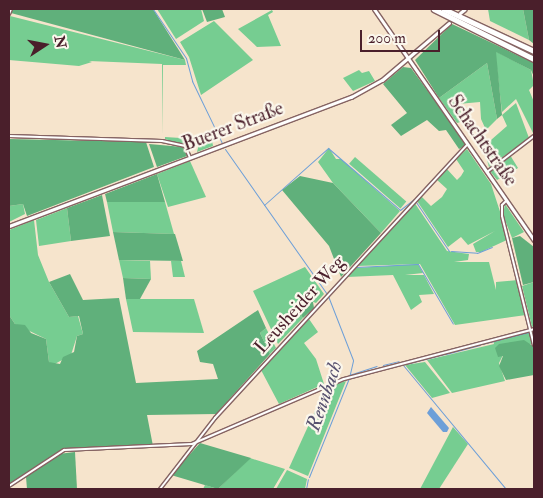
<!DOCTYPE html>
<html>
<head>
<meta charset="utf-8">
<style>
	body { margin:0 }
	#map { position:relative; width:543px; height:498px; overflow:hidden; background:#f6e4cc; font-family:"IM FELL Double Pica",serif }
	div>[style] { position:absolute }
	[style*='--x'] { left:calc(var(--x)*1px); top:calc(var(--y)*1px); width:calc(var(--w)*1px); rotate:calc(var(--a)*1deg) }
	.green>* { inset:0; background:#76cd91; transform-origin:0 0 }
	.forest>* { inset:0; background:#60b07b }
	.water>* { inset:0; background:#6d9fd8 }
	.stream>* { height:1px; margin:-0.5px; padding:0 0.5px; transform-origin:0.5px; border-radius:0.5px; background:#6d9fd8 }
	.roads { filter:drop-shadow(1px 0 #866463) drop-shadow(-1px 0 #866463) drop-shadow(0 1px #866463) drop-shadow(0 -1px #866463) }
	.street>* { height:2px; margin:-1px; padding:0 1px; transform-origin:1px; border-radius:1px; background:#fff }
	.secondary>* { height:3px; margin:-1.5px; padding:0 1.5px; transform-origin:1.5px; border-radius:1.5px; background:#fff }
	.highway>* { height:4.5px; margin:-2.25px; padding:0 2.25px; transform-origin:2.25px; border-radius:2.25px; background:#fff }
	span { translate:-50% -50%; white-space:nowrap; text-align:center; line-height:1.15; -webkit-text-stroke:4.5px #fbf7ec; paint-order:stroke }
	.street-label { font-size:19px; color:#4a1f2b }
	.water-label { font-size:20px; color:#585270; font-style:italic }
	.frame { position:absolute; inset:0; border:10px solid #4a1f2b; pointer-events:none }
	.north { position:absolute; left:20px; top:20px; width:50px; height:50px; -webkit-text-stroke:4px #fbf7ec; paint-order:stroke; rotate:79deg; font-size:14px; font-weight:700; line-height:20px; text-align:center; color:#4a1f2b }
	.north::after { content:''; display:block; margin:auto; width:18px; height:22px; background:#4a1f2b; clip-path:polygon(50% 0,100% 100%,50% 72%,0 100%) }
	.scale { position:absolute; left:360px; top:30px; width:80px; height:22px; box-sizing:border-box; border:2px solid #4a1f2b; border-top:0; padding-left:6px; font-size:15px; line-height:18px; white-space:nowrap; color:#4a1f2b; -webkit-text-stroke:4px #fbf7ec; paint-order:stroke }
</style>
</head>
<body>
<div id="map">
	<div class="green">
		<i style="clip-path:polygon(157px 9px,201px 9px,204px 21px,176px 39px)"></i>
		<i style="clip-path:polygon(488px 9px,523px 9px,529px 40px,490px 21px)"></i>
		<i style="clip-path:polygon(272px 10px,273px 12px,268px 15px,281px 46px,257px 47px,238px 29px)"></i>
		<i style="clip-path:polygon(10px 16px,185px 60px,186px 65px,163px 65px,163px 136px,162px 64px,89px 61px,92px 62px,79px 66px,9px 60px)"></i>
		<i style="clip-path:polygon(214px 21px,253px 60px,201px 95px,189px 57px,180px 42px)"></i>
		<i style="clip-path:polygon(495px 51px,531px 70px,534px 85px,529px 90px,534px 102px,534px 135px,516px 99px,502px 112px)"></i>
		<i style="clip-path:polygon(487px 63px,497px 119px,486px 130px,481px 119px,480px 102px,458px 104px,464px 121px,457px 123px,439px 98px)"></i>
		<i style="clip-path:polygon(359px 70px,362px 73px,369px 71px,375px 81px,353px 91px,343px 78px)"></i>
		<i style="clip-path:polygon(516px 103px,529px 138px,489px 167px,483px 147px,507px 126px,502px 115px)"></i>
		<i style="clip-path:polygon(165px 137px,212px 140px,213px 146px,197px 152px,199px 144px,191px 142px,189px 147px,165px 139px)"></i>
		<i style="clip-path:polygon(329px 148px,336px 159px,341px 159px,400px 211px,381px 233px,333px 183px,318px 162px)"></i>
		<i style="clip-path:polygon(467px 149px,491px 184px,509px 239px,481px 252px,476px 252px,473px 244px,495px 231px,468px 245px,461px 237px,448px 247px,417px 201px,421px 196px,431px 206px,442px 197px,447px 189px,436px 179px,446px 168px,457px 180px,461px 176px,464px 171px,456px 159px)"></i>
		<i style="clip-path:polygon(510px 155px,518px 168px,497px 180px,490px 171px)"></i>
		<i style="left:355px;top:157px;width:68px;height:9px;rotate:41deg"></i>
		<i style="clip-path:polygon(190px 161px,206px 197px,168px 207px,157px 174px)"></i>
		<i style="clip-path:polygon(107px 202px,165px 202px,174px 234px,113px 232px)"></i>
		<i style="clip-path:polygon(414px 202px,447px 251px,469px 254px,468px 260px,454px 262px,489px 262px,496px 290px,496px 282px,518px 280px,526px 315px,455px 325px,420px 264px,356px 266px)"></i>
		<i style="clip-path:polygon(23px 204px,25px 214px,9px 222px,9px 206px)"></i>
		<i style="clip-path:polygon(505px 204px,524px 232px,512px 238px,503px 215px)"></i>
		<i style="clip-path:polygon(67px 208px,71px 241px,39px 246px,36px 220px)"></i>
		<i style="clip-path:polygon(34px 220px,38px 255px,49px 282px,69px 317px,78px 316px,83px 334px,77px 336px,71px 355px,53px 365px,49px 362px,46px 339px,15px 324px,9px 315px,9px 230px)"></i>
		<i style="clip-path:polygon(119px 260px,150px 261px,151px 279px,123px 278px)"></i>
		<i style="clip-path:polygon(171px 261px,181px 261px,185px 277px,173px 277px)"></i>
		<i style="clip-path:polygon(418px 264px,423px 273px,405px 275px,424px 275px,434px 294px,419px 295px,422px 302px,411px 310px,393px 275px,347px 277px,356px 268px)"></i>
		<i style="clip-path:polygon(305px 267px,324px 294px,316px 303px,306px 299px,294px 305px,303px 318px,278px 344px,253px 291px)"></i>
		<i style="clip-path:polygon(534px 282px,534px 326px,532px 327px,522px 286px)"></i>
		<i style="clip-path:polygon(126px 299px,194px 299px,204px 333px,133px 332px)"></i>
		<i style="clip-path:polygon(309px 319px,318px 332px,304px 343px,316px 359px,324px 384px,279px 404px,261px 370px)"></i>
		<i style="clip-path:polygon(266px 328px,276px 348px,270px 354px,260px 333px)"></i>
		<i style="clip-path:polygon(529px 331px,533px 343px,503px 355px,499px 363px,505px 381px,452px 393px,427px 360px,494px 344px,493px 340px)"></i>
		<i style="clip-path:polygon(425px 362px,450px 393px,432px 398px,405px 365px)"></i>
		<i style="clip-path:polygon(346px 381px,308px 476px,289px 468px,326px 387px)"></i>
		<i style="clip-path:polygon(453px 427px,468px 444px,439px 489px,420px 489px)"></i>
		<i style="clip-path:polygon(250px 458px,285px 469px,273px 489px,203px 489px,205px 485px,218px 489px)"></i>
		<i style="clip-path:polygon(287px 470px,307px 479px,305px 489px,276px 489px)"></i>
	</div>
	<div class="forest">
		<i style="clip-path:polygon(13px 9px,153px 9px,185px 60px,11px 13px)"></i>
		<i style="clip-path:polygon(202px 9px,222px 9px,225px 17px,207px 22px)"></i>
		<i style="clip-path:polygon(523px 9px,534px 9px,534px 44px,529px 40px)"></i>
		<i style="clip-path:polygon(452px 24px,534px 63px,534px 77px,531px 70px,496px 52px,502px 115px,497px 119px,487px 63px,439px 98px,415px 60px)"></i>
		<i style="clip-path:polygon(403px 67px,411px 68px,467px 145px,459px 149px,446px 130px,439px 131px,427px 120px,401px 136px,391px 125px,407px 113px,383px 84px)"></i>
		<i style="clip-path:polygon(9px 139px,146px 142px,154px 167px,27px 216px,23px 204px,9px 206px)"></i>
		<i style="clip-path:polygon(149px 144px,183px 147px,187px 156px,157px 167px)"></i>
		<i style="clip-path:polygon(157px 174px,165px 202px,107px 202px,105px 194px)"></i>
		<i style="clip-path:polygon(300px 176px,333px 183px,381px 233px,341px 277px,329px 246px,282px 190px)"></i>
		<i style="clip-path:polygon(102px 195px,110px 236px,71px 241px,67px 208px)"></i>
		<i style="clip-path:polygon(113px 232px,175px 234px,183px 261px,119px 260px)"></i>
		<i style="clip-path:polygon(520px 236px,534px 247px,534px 282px,523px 285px,512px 238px)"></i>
		<i style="clip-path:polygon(70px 274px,83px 300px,119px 298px,136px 383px,218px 379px,213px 364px,200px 362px,197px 351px,258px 310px,266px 328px,260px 333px,270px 354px,216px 414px,147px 415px,153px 446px,64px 450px,9px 486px,9px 315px,15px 324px,25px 325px,31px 333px,46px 339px,49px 362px,60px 364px,63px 357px,74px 352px,77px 336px,83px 334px,79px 316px,69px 317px,49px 282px)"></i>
		<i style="clip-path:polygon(123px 278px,151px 279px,140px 299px,126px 299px)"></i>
		<i style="clip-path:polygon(306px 299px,313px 302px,314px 308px,303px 318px,294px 305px)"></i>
		<i style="clip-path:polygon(524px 340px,533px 346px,534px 375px,506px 380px,499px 366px,503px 356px,498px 357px,495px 348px,499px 344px)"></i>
		<i style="clip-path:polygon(200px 443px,251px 458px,218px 489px,171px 475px)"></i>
		<i style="clip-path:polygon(75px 452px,77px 489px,27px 489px,26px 477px,31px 472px,58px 454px)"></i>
	</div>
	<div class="water">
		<i style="clip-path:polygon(431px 407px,449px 428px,447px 432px,443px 432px,427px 413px)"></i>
	</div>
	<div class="stream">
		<i style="--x:153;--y:9;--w:59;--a:56"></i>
		<i style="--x:186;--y:58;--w:24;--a:75"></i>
		<i style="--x:192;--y:81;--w:69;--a:64.2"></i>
		<i style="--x:225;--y:149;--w:177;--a:54.9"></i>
		<i style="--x:416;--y:202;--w:59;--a:56"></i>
		<i style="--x:264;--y:205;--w:86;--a:-41.7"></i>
		<i style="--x:328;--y:148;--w:95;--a:40.7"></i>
		<i style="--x:400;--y:210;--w:18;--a:-38"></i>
		<i style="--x:451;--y:251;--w:26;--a:4"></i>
		<i style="--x:477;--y:253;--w:16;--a:-22"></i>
		<i style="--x:356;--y:267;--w:62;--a:-2.8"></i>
		<i style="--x:418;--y:264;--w:69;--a:59.7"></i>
		<i style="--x:533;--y:331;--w:4;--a:76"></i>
		<i style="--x:482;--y:344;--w:49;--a:-14.3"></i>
		<i style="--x:446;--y:354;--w:35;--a:-15"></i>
		<i style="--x:406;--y:364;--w:40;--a:-14.4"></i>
		<i style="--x:383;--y:365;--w:16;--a:-14"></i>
		<i style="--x:403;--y:365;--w:161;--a:50.3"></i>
		<i style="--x:349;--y:375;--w:29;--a:-18"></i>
		<i style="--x:309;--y:477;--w:107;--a:-68"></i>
		<i style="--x:349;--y:378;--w:18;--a:-77"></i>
		<i style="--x:353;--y:360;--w:69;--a:-111.3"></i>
		<i style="--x:306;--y:489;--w:10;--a:-79"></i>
	</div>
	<div class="roads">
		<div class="street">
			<i style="--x:9;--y:14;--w:5;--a:-68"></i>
			<i style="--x:9;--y:136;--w:153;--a:1.9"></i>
			<i style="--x:162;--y:141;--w:24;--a:12"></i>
			<i style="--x:185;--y:146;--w:13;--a:67"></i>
			<i style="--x:487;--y:172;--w:59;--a:-37.5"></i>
			<i style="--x:506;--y:201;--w:6;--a:135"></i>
			<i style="--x:502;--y:205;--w:11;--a:90"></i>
			<i style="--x:502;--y:216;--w:133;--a:76.1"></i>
			<i style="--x:9;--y:486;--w:66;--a:-33.2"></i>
			<i style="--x:64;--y:450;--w:128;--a:-2.7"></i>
			<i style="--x:192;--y:444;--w:165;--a:-23.2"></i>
			<i style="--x:344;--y:379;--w:196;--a:-14.7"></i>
			<i style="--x:160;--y:489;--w:90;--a:-52.2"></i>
			<i style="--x:215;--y:418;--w:372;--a:-47.3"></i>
		</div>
		<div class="secondary">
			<i style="--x:374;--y:9;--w:281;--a:55.3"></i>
			<i style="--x:460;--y:13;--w:6;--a:-39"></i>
			<i style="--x:9;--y:226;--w:366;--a:-20.7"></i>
			<i style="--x:351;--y:97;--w:35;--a:-29"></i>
			<i style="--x:382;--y:80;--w:88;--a:-40.4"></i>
		</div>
		<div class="highway">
			<i style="--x:434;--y:9;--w:112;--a:26.6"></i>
			<i style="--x:444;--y:9;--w:99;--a:25"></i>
		</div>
	</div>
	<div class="street-label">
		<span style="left:233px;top:127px;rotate:-21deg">Buerer Straße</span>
		<span style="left:482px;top:141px;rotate:55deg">Schachtstraße</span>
		<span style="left:300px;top:305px;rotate:-48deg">Leusheider Weg</span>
	</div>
	<div class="water-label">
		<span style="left:324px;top:396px;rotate:-71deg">Rennbach</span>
	</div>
	<div class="frame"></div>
	<div class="north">N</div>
	<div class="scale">200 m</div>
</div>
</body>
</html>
